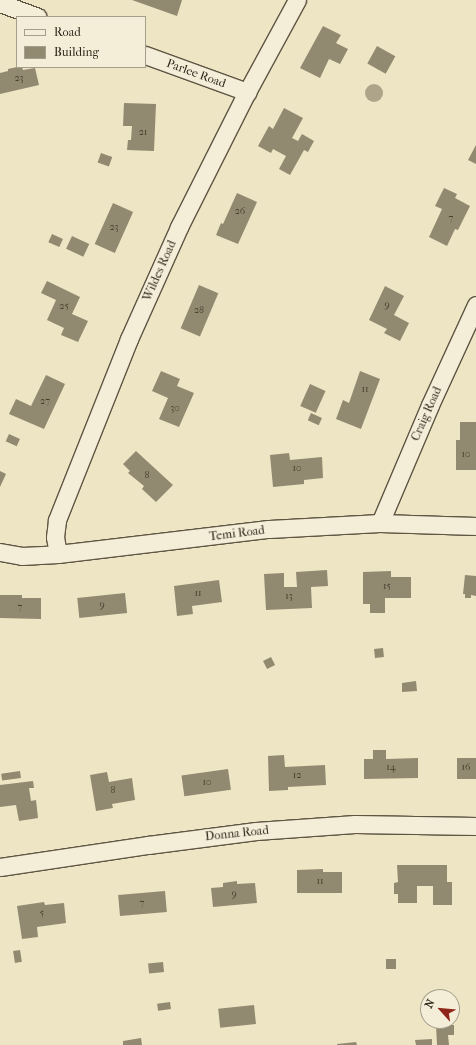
<!DOCTYPE html>
<html>
<head>
<meta charset="utf-8">
<style>
	body { margin:0 }
	#map { position:relative; width:476px; height:1045px; overflow:hidden; background:#eee5c4; font-family:"IM FELL French Canon",serif }
	div>[style] { position:absolute }
	[style*='--x'] { left:calc(var(--x)*1px); top:calc(var(--y)*1px); width:calc(var(--w)*1px); rotate:calc(var(--a)*1deg) }
	.water>* { inset:0; background:#ada48a }
	.round { border-radius:50% }
	.building>* { inset:0; background:#928971; transform-origin:0 0 }
	.roads { filter:drop-shadow(1px 0 #5f5543) drop-shadow(-1px 0 #5f5543) drop-shadow(0 1px #5f5543) drop-shadow(0 -1px #5f5543) }
	.minor>* { height:17px; margin:-8.5px; padding:0 8.5px; transform-origin:8.5px; border-radius:8.5px; background:#f4eed9 }
	span { translate:-50% -50%; white-space:nowrap; text-align:center; line-height:1.15; -webkit-text-stroke:3.5px #f4eed9; paint-order:stroke }
	.number-label { font-size:10px; color:#483e2e }
	.number-label span { -webkit-text-stroke-width:0 }
	.street-label { font-size:12px; color:#2f2518 }
	.legend { position:absolute; left:16px; top:16px; width:130px; height:52px; box-sizing:border-box; background:#f4eed9; border:1px solid #a59e8c; margin:0; padding:5px 7px; list-style:none; font-size:12px; color:#2f2518 }
	.legend li { display:flex; align-items:center; gap:8px; height:20px }
	.legend b { width:20px; border:1px solid #a59e8c }
	.north { position:absolute; left:420px; top:989px; width:40px; height:40px; box-sizing:border-box; background:#f4eed9; border:1px solid #a59e8c; border-radius:50%; rotate:297deg; font-size:11px; font-weight:700; line-height:16px; text-align:center; color:#2f2518 }
	.north::after { content:''; display:block; margin:auto; width:14px; height:18px; background:#8f2418; clip-path:polygon(50% 0,100% 100%,50% 72%,0 100%) }
</style>
</head>
<body>
<div id="map">
	<div class="water">
		<i class="round" style="left:365px;top:84px;width:18px;height:18px"></i>
	</div>
	<div class="building">
		<i style="clip-path:polygon(132px 0,182px 0,177px 16px)"></i>
		<i style="clip-path:polygon(323px 26px,341px 35px,336px 43px,348px 49px,340px 64px,329px 59px,320px 78px,300px 68px)"></i>
		<i style="left:377px;top:46px;width:21px;height:20px;rotate:29deg"></i>
		<i style="clip-path:polygon(17px 67px,22px 67px,23px 70px,35px 68px,39px 85px,0 94px,0 73px,8px 71px,8px 69px)"></i>
		<i style="clip-path:polygon(124px 103px,156px 104px,154px 151px,127px 150px,128px 140px,131px 140px,132px 126px,123px 126px)"></i>
		<i style="clip-path:polygon(284px 108px,303px 118px,292px 138px,298px 141px,302px 134px,314px 141px,308px 152px,304px 150px,290px 175px,279px 169px,286px 156px,273px 149px,271px 153px,258px 146px,269px 126px,273px 129px)"></i>
		<i style="clip-path:polygon(476px 145px,476px 164px,468px 160px)"></i>
		<i style="left:101px;top:153px;width:12px;height:10px;rotate:20deg"></i>
		<i style="clip-path:polygon(444px 188px,457px 194px,455px 198px,470px 206px,458px 230px,455px 229px,447px 246px,429px 237px,442px 209px,435px 206px)"></i>
		<i style="clip-path:polygon(237px 193px,257px 202px,238px 244px,216px 235px,221px 223px,223px 224px)"></i>
		<i style="left:113px;top:203px;width:22px;height:45px;rotate:24deg"></i>
		<i style="left:52px;top:234px;width:12px;height:9px;rotate:24deg"></i>
		<i style="left:72px;top:236px;width:19px;height:14px;rotate:25deg"></i>
		<i style="clip-path:polygon(47px 281px,80px 297px,72px 314px,88px 321px,78px 342px,61px 335px,64px 328px,47px 320px,56px 300px,41px 293px)"></i>
		<i style="left:199px;top:285px;width:21px;height:47px;rotate:23deg"></i>
		<i style="clip-path:polygon(385px 286px,404px 296px,394px 315px,409px 323px,400px 341px,384px 333px,387px 329px,369px 320px)"></i>
		<i style="clip-path:polygon(161px 371px,180px 379px,177px 386px,194px 393px,179px 427px,159px 419px,168px 398px,152px 391px)"></i>
		<i style="clip-path:polygon(360px 371px,380px 379px,361px 429px,336px 419px,343px 400px,349px 403px)"></i>
		<i style="clip-path:polygon(46px 375px,65px 384px,44px 429px,9px 414px,16px 399px,31px 406px)"></i>
		<i style="left:310px;top:384px;width:17px;height:24px;rotate:24deg"></i>
		<i style="left:311px;top:413px;width:12px;height:8px;rotate:24deg"></i>
		<i style="clip-path:polygon(460px 422px,476px 422px,476px 470px,456px 470px,456px 440px,460px 440px)"></i>
		<i style="left:9px;top:434px;width:12px;height:8px;rotate:24deg"></i>
		<i style="clip-path:polygon(136px 451px,173px 485px,156px 502px,142px 489px,144px 486px,128px 473px,130px 471px,123px 464px)"></i>
		<i style="clip-path:polygon(289px 453px,290px 460px,322px 457px,323px 478px,304px 480px,304px 484px,273px 487px,270px 455px)"></i>
		<i style="clip-path:polygon(0 471px,6px 474px,0 487px)"></i>
		<i style="clip-path:polygon(327px 570px,328px 586px,311px 587px,312px 608px,266px 610px,264px 574px,284px 573px,284px 587px,297px 587px,296px 572px)"></i>
		<i style="clip-path:polygon(391px 571px,391px 577px,411px 577px,411px 598px,385px 598px,385px 613px,370px 613px,370px 604px,363px 604px,363px 572px)"></i>
		<i style="clip-path:polygon(465px 575px,476px 576px,476px 596px,471px 595px,471px 598px,465px 598px,465px 594px,463px 594px)"></i>
		<i style="clip-path:polygon(219px 580px,222px 602px,192px 606px,193px 614px,177px 616px,174px 586px)"></i>
		<i style="left:125px;top:593px;width:20px;height:48px;rotate:84deg"></i>
		<i style="clip-path:polygon(0 595px,22px 595px,22px 598px,41px 598px,41px 619px,0 618px)"></i>
		<i style="left:383px;top:648px;width:9px;height:9px;rotate:84deg"></i>
		<i style="left:271px;top:657px;width:9px;height:9px;rotate:63deg"></i>
		<i style="clip-path:polygon(416px 681px,417px 691px,402px 692px,402px 683px)"></i>
		<i style="clip-path:polygon(373px 750px,386px 750px,386px 759px,418px 758px,418px 778px,364px 779px,364px 759px,373px 759px)"></i>
		<i style="clip-path:polygon(284px 755px,285px 767px,325px 765px,326px 785px,288px 787px,288px 790px,269px 791px,268px 756px)"></i>
		<i style="left:457px;top:758px;width:19px;height:21px"></i>
		<i style="left:228px;top:769px;width:21px;height:47px;rotate:82deg"></i>
		<i style="left:20px;top:771px;width:7px;height:19px;rotate:82deg"></i>
		<i style="clip-path:polygon(107px 772px,109px 782px,132px 778px,135px 800px,112px 804px,113px 808px,96px 811px,90px 775px)"></i>
		<i style="clip-path:polygon(33px 781px,34px 788px,29px 788px,31px 801px,36px 800px,38px 818px,19px 821px,16px 805px,0 807px,0 785px)"></i>
		<i style="clip-path:polygon(397px 865px,447px 865px,447px 882px,452px 882px,452px 905px,433px 905px,433px 886px,417px 886px,417px 903px,398px 903px,398px 894px,394px 894px,394px 883px,398px 882px)"></i>
		<i style="clip-path:polygon(323px 869px,323px 872px,342px 872px,342px 893px,297px 893px,297px 870px)"></i>
		<i style="clip-path:polygon(237px 881px,237px 884px,255px 883px,257px 903px,213px 907px,211px 888px,223px 887px,223px 883px)"></i>
		<i style="left:165px;top:891px;width:21px;height:47px;rotate:85deg"></i>
		<i style="clip-path:polygon(44px 902px,45px 905px,64px 903px,66px 923px,37px 927px,38px 937px,22px 939px,17px 906px)"></i>
		<i style="left:20px;top:950px;width:12px;height:7px;rotate:81deg"></i>
		<i style="left:386px;top:959px;width:10px;height:10px"></i>
		<i style="left:163px;top:962px;width:10px;height:15px;rotate:84deg"></i>
		<i style="left:170px;top:1002px;width:7px;height:13px;rotate:82deg"></i>
		<i style="left:254px;top:1005px;width:19px;height:36px;rotate:84deg"></i>
		<i style="clip-path:polygon(436px 1025px,454px 1025px,454px 1035px,448px 1035px,449px 1045px,437px 1045px)"></i>
		<i style="clip-path:polygon(141px 1038px,142px 1045px,123px 1045px,123px 1041px)"></i>
		<i style="clip-path:polygon(432px 1039px,432px 1045px,416px 1045px,415px 1040px)"></i>
		<i style="clip-path:polygon(356px 1042px,357px 1045px,337px 1045px,337px 1044px)"></i>
	</div>
	<div class="roads">
		<div class="minor">
			<i style="--x:0;--y:3;--w:40;--a:20.2"></i>
			<i style="--x:145;--y:55;--w:109;--a:19.9"></i>
			<i style="--x:380;--y:523;--w:128;--a:-67"></i>
			<i style="--x:430;--y:405;--w:110;--a:-65.3"></i>
			<i style="--x:0;--y:552;--w:22;--a:10"></i>
			<i style="--x:22;--y:556;--w:36;--a:-3"></i>
			<i style="--x:58;--y:554;--w:212;--a:-6.8"></i>
			<i style="--x:269;--y:529;--w:111;--a:-3.1"></i>
			<i style="--x:380;--y:523;--w:96;--a:1.8"></i>
			<i style="--x:58;--y:554;--w:17;--a:-100"></i>
			<i style="--x:55;--y:537;--w:17;--a:-83"></i>
			<i style="--x:57;--y:520;--w:195;--a:-68.3"></i>
			<i style="--x:129;--y:339;--w:123;--a:-65.9"></i>
			<i style="--x:179;--y:227;--w:151;--a:-63.3"></i>
			<i style="--x:247;--y:92;--w:105;--a:-61.5"></i>
			<i style="--x:0;--y:867;--w:150;--a:-8.5"></i>
			<i style="--x:148;--y:845;--w:109;--a:-7.4"></i>
			<i style="--x:256;--y:831;--w:99;--a:-4"></i>
			<i style="--x:355;--y:824;--w:121;--a:0.9"></i>
		</div>
	</div>
	<div class="number-label">
		<span style="left:19px;top:79px">23</span>
		<span style="left:143px;top:133px">21</span>
		<span style="left:240px;top:212px">26</span>
		<span style="left:451px;top:219px">7</span>
		<span style="left:114px;top:228px">23</span>
		<span style="left:387px;top:306px">9</span>
		<span style="left:64px;top:307px">25</span>
		<span style="left:199px;top:311px">28</span>
		<span style="left:365px;top:390px">11</span>
		<span style="left:45px;top:402px">27</span>
		<span style="left:175px;top:409px">30</span>
		<span style="left:466px;top:455px">10</span>
		<span style="left:297px;top:469px">10</span>
		<span style="left:147px;top:476px">8</span>
		<span style="left:387px;top:587px">15</span>
		<span style="left:198px;top:594px">11</span>
		<span style="left:289px;top:597px">13</span>
		<span style="left:102px;top:606px">9</span>
		<span style="left:20px;top:608px">7</span>
		<span style="left:391px;top:768px">14</span>
		<span style="left:466px;top:768px">16</span>
		<span style="left:297px;top:776px">12</span>
		<span style="left:207px;top:783px">10</span>
		<span style="left:113px;top:791px">8</span>
		<span style="left:320px;top:882px">11</span>
		<span style="left:234px;top:895px">9</span>
		<span style="left:142px;top:904px">7</span>
		<span style="left:42px;top:914px">5</span>
	</div>
	<div class="street-label">
		<span style="left:196px;top:74px;rotate:20deg">Parlee Road</span>
		<span style="left:160px;top:271px;rotate:-66deg">Wildes Road</span>
		<span style="left:427px;top:414px;rotate:-66deg">Craig Road</span>
		<span style="left:237px;top:534px;rotate:-7deg">Temi Road</span>
		<span style="left:237px;top:834px;rotate:-6deg">Donna Road</span>
	</div>
	<ul class="legend">
	<li><b style="height:5px;background:#f4eed9"></b>Road</li>
	<li><b style="height:11px;background:#928971"></b>Building</li>
	</ul>
	<div class="north">N</div>
</div>
</body>
</html>
